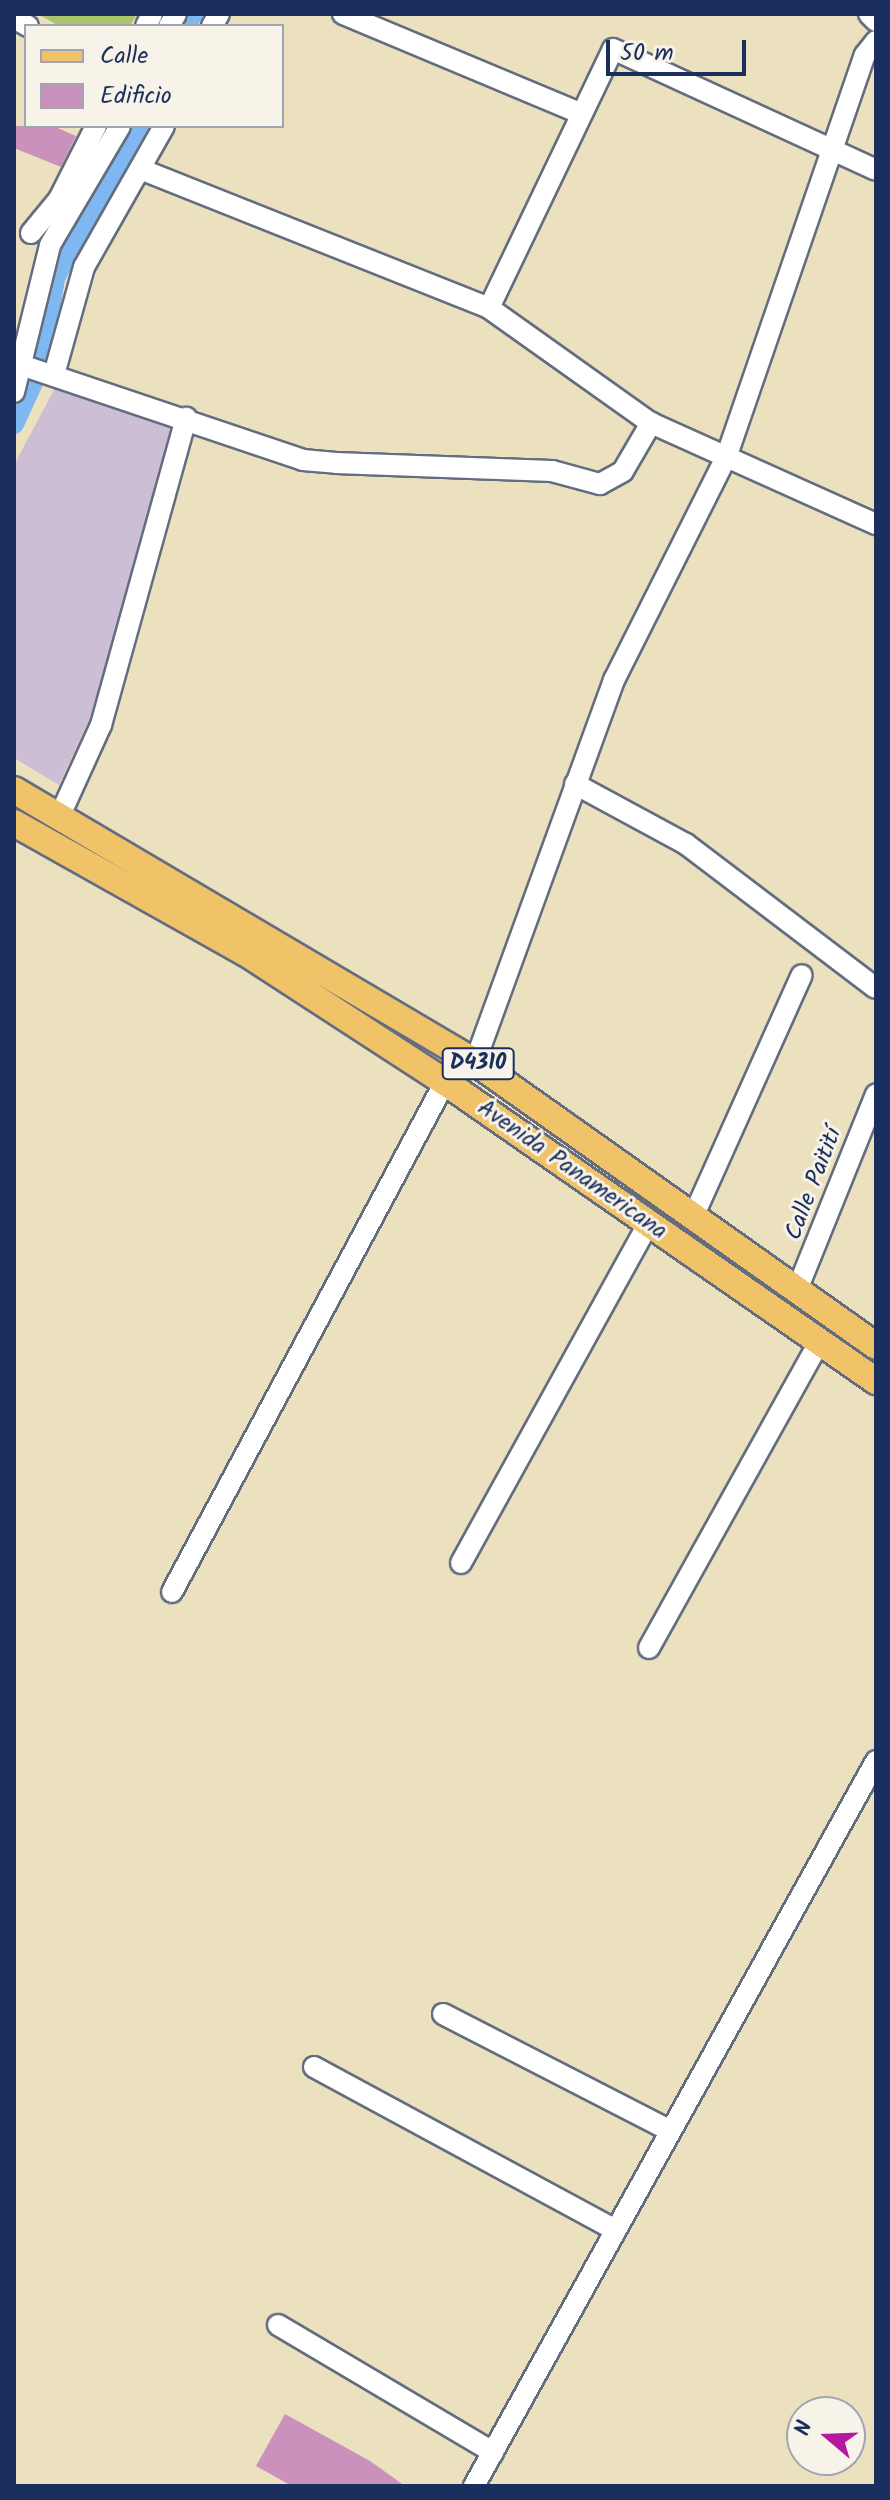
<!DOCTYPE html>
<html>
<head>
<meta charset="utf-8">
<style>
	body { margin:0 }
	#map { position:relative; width:890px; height:2500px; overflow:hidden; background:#ebe1bf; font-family:Kalam,sans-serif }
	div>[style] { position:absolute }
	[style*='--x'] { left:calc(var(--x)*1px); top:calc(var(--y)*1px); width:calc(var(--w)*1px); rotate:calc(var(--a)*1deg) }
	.industrial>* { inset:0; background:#ccbed4 }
	.green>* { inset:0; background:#aac56c }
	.canal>* { height:20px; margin:-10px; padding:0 10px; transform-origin:10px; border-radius:10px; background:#7fb8f0 }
	.building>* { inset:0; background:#ca91bc }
	.roads { filter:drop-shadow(2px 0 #646d80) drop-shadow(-2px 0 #646d80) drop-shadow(0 2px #646d80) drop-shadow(0 -2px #646d80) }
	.minor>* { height:20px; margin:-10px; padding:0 10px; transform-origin:10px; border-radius:10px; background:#fff }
	.major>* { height:26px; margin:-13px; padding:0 13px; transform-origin:13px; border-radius:13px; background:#f1c369 }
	span { translate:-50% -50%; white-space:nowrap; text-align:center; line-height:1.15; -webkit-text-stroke:6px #f7f3e8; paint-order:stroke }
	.shield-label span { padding:2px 6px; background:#f7f3e8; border:2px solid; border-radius:6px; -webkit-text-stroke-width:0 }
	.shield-label { font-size:22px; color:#1b2f5e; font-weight:700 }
	.street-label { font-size:24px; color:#1b2f5e }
	.frame { position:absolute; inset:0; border:16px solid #1b2f5e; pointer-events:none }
	.legend { position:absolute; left:24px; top:24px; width:260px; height:104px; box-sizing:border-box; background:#f7f3e8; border:2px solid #9fa5b1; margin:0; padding:10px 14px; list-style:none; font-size:24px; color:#1b2f5e }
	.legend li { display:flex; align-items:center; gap:16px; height:40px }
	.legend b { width:40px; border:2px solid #9fa5b1 }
	.north { position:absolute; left:786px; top:2396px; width:80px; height:80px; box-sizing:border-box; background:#f7f3e8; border:2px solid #9fa5b1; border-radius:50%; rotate:289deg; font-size:22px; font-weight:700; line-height:32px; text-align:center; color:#1b2f5e }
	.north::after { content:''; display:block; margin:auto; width:28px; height:36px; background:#b5179e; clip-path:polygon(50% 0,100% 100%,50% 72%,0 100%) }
	.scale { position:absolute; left:606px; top:40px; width:140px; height:36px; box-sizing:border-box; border:4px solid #1b2f5e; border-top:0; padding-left:10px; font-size:24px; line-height:28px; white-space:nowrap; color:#1b2f5e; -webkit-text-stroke:6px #f7f3e8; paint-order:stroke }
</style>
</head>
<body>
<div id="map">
	<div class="industrial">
		<i style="clip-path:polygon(55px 388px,176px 426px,100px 696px,59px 785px,14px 758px,14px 465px)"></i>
	</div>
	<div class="green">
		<i style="clip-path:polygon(38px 14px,137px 14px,130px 26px,59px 26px)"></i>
	</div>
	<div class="canal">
		<i style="--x:186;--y:26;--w:14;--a:-60"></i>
		<i style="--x:14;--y:424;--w:67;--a:-65.3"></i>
		<i style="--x:42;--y:363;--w:86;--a:-81.3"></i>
		<i style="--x:55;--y:278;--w:173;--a:-61.4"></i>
	</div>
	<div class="building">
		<i style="clip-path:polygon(14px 126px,53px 126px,76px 136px,61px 167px,14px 148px)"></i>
		<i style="clip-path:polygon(285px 2414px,370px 2461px,405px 2486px,292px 2486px,256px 2466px)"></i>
	</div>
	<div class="roads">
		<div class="minor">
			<i style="--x:343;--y:14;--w:257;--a:22.7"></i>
			<i style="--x:869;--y:14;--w:10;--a:45"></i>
			<i style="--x:14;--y:18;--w:16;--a:30"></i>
			<i style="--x:146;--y:26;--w:13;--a:-63"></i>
			<i style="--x:169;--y:26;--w:14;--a:-60"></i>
			<i style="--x:212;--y:26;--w:14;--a:-60"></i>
			<i style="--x:145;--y:171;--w:370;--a:21.7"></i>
			<i style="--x:489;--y:308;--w:199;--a:35.4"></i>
			<i style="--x:651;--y:423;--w:247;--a:24.2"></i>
			<i style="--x:31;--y:233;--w:44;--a:-50.5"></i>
			<i style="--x:59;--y:199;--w:82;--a:-63.1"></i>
			<i style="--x:489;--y:308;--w:287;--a:-64.4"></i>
			<i style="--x:613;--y:49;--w:289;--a:24.7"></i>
			<i style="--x:24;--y:366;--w:294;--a:18.6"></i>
			<i style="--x:303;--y:460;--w:33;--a:5"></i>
			<i style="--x:336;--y:463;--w:216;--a:2.1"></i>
			<i style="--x:552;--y:471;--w:50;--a:15.2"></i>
			<i style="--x:600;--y:484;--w:26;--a:-29"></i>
			<i style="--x:623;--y:471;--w:56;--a:-59.7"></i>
			<i style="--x:55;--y:371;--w:108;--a:-74.4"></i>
			<i style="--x:84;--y:267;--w:162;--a:-60.4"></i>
			<i style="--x:14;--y:392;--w:151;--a:-76.2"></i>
			<i style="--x:50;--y:245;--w:138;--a:-59.5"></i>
			<i style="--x:575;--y:784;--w:126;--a:28.4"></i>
			<i style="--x:686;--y:844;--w:238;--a:37.2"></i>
			<i style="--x:61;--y:813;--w:97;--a:-65.6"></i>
			<i style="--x:101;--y:725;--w:319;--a:-74.5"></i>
			<i style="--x:475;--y:1062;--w:407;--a:-70"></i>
			<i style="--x:614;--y:680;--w:252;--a:-63.3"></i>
			<i style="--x:727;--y:455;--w:423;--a:-71"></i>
			<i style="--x:865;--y:55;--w:18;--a:-52"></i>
			<i style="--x:693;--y:1217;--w:265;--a:-65.8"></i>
			<i style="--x:797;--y:1290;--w:211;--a:-68"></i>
			<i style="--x:461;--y:1563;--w:389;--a:-61.1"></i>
			<i style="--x:172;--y:1592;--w:578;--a:-61.84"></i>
			<i style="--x:649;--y:1648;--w:350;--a:-60.9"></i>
			<i style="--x:443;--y:2014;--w:256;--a:27.2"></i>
			<i style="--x:314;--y:2067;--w:343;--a:28.4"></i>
			<i style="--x:278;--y:2325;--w:250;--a:30.6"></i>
			<i style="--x:474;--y:2486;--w:829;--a:-60.99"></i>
		</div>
		<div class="major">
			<i style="--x:14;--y:790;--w:535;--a:30.54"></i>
			<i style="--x:475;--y:1062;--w:491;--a:35.3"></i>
			<i style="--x:14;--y:823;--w:266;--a:29.3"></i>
			<i style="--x:246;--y:953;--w:237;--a:33"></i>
			<i style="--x:445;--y:1082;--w:525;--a:34.75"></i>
		</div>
	</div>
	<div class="shield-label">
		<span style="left:478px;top:1064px">D4310</span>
	</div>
	<div class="street-label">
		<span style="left:572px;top:1170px;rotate:35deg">Avenida Panamericana</span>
		<span style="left:814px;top:1184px;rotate:-69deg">Calle Paitití</span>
	</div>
	<div class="frame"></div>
	<ul class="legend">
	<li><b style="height:10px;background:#f1c369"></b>Calle</li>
	<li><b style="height:22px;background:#ca91bc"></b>Edificio</li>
	</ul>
	<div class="north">N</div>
	<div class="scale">50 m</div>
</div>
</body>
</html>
